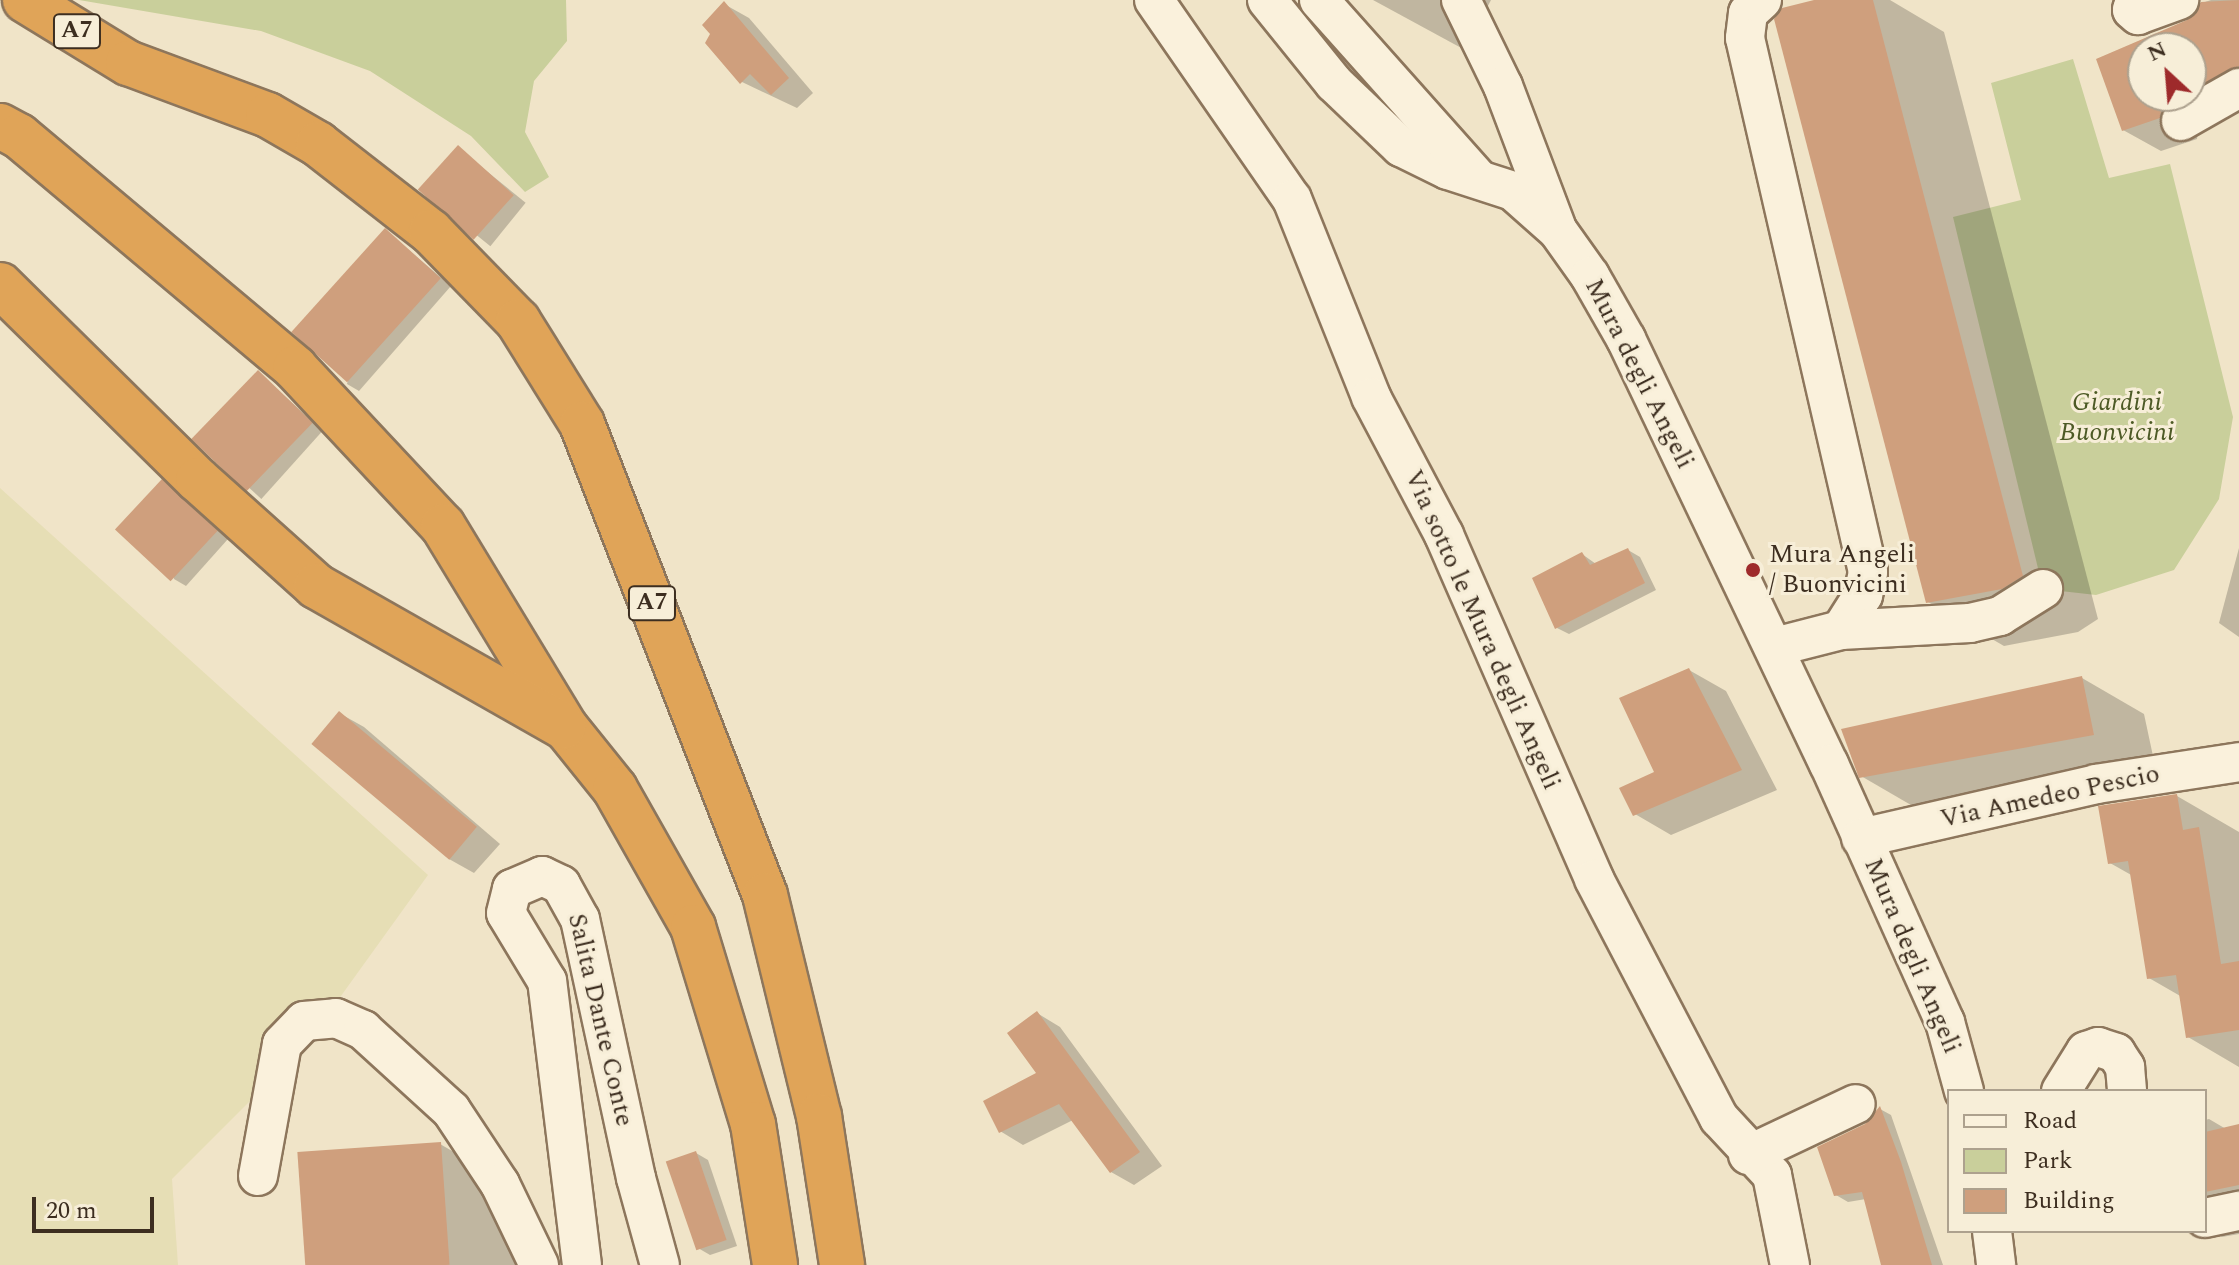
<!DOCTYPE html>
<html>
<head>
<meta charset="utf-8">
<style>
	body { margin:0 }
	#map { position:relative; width:2239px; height:1265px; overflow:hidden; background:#f0e4c8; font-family:Spectral,serif }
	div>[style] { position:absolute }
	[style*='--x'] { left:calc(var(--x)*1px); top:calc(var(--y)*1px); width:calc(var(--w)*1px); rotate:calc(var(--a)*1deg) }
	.farmland>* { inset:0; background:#e6deb5 }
	.green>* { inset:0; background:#c9cf9b }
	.shadow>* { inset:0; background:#0003; transform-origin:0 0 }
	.building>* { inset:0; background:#cf9f7d; transform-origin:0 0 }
	.roads { filter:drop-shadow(2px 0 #8d765c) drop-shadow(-2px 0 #8d765c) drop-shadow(0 2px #8d765c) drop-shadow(0 -2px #8d765c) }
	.minor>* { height:38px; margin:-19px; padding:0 19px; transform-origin:19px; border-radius:19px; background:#faf1dc }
	.motorway>* { height:44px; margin:-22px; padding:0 22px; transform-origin:22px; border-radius:22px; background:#e0a458 }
	.dots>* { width:22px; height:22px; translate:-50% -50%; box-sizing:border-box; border:4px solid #f7eed8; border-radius:50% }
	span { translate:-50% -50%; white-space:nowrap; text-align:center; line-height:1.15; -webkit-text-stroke:6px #f7eed8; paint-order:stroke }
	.shield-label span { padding:2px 6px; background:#f7eed8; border:2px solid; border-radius:6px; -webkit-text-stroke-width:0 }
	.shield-label { font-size:24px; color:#3d2e20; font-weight:700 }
	.street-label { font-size:26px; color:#3d2e20 }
	.park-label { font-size:26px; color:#4d5a26; font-style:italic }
	.poi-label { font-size:26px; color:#3d2e20 }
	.left { translate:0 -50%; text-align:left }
	.legend { position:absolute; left:1947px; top:1089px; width:260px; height:144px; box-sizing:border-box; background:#f7eed8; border:2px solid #ada18e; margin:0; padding:10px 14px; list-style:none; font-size:24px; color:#3d2e20 }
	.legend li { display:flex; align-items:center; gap:16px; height:40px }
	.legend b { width:40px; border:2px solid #ada18e }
	.north { position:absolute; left:2127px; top:32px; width:80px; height:80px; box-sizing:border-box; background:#f7eed8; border:2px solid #ada18e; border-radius:50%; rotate:334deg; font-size:22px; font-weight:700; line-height:32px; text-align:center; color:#3d2e20 }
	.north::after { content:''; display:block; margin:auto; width:28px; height:36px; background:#9e2a2b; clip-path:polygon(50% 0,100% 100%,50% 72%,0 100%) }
	.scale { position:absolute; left:32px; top:1197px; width:122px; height:36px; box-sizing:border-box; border:4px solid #3d2e20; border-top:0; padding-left:10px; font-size:24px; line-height:28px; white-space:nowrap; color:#3d2e20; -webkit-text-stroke:6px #f7eed8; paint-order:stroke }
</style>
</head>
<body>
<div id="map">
	<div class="farmland">
		<i style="clip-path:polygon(0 488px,428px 875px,305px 1046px,172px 1179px,178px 1265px,0 1265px)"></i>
	</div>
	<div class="green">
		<i style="clip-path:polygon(79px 0,566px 0,567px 41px,534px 81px,525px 132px,549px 177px,525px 192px,471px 136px,370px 71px,261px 31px)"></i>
		<i style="clip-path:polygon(2073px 59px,2109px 178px,2170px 164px,2233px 417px,2219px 499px,2174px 570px,2096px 595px,2043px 589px,1953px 217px,2021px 200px,1991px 83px)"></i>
	</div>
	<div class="shadow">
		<i style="clip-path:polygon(1373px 0,1491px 0,1465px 50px)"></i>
		<i style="clip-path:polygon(1822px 0,1890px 0,1944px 32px,2098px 619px,2078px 632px,2004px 646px,1928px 602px)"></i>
		<i style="clip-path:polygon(evenodd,2211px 0,2239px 0,2239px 105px,2199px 124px,2197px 139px,2161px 151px,2123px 130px,2099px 60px,2189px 22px,2202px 3px,2211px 0,2143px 48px,2191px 48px,2191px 96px,2143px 96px,2143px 48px)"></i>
		<i style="clip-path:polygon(724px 4px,749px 18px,813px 93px,797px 108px,742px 82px)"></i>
		<i style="left:458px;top:148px;width:87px;height:56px;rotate:39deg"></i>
		<i style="clip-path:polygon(385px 230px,451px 286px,359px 391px,347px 384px)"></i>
		<i style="left:259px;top:373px;width:86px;height:92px;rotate:42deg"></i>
		<i style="clip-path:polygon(162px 482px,228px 539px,186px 586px,174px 579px)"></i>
		<i style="clip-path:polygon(2239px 548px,2239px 637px,2219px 623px)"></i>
		<i style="clip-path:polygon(1628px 550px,1640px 557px,1656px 590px,1569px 634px,1557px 628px,1582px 554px,1596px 564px)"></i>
		<i style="clip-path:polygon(1689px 670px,1726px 691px,1777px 790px,1671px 835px,1635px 814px,1657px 773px)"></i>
		<i style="clip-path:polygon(2082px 678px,2144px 714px,2156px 770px,1923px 812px,1861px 776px)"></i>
		<i style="clip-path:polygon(339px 713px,364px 727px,500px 844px,474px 873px,449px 859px)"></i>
		<i style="clip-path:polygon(2177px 796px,2239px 832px,2239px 1067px,2188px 1037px,2182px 997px,2149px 978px,2133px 876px,2110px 863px)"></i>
		<i style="clip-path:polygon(1037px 1013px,1060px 1027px,1162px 1166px,1134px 1185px,1111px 1172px,1073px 1120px,1023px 1145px,1000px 1131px,1039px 1074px)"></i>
		<i style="clip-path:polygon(1880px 1109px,1891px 1115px,1943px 1265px,1882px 1265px,1866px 1199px,1848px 1202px,1836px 1195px,1867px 1126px)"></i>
		<i style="clip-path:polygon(2209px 1119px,2226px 1129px,2239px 1126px,2239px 1234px,2222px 1237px,2205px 1227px,2205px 1120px)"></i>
		<i style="clip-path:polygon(440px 1144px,516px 1188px,522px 1265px,307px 1265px)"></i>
		<i style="clip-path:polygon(696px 1153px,708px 1160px,737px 1246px,710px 1255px,698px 1248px)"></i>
	</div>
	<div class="building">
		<i style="clip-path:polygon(1814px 0,1873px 0,2023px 576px,2002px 589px,1926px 603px,1774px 19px,1782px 8px)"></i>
		<i style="clip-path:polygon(2239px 0,2239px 66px,2191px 90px,2191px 48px,2143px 48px,2143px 96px,2180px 96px,2162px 103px,2160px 118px,2122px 131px,2096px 59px,2187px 20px,2201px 2px)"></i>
		<i style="clip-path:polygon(724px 1px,789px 78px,771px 95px,750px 74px,740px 84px,705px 43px,710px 34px,702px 25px)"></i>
		<i style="left:458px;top:145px;width:75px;height:60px;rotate:42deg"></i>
		<i style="left:385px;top:228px;width:75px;height:140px;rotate:42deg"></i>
		<i style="left:258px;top:370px;width:76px;height:96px;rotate:44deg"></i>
		<i style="left:162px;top:479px;width:76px;height:69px;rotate:43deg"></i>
		<i style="clip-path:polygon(1628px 548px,1645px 583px,1555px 629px,1532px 578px,1582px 552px,1590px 565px)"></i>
		<i style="clip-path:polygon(1689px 668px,1742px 770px,1633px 816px,1619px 788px,1654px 772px,1619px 698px)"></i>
		<i style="clip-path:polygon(2082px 676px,2094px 735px,1859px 778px,1841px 729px)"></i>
		<i style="left:339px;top:711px;width:180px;height:43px;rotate:40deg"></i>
		<i style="clip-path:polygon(2177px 794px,2183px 830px,2199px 827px,2221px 964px,2239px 961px,2239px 1030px,2186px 1038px,2176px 975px,2147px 979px,2128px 861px,2108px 864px,2098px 806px)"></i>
		<i style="clip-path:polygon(1037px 1011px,1140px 1152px,1110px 1173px,1059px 1104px,999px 1133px,983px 1101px,1036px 1073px,1007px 1033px)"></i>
		<i style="clip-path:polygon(1880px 1106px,1901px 1162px,1932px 1265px,1881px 1265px,1862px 1192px,1834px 1196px,1817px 1147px,1865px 1124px)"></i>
		<i style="clip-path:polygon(2239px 1124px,2239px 1185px,2205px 1192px,2205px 1132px)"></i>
		<i style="left:441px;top:1142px;width:123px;height:144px;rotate:86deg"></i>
		<i style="left:696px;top:1151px;width:94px;height:32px;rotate:71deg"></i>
	</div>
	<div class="roads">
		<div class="minor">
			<i style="--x:1154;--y:0;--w:242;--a:55.3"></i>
			<i style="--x:1292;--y:199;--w:213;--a:68.2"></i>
			<i style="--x:1371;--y:397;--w:156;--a:62.1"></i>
			<i style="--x:1444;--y:535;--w:375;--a:66.4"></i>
			<i style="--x:1594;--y:879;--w:270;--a:62.4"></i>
			<i style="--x:1719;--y:1118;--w:78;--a:47.1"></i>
			<i style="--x:1772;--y:1175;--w:92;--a:78.7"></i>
			<i style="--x:1267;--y:0;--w:107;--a:51.1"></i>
			<i style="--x:1334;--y:83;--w:93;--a:43.7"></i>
			<i style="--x:1401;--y:147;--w:52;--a:26.1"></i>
			<i style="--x:1448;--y:170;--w:68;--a:17.9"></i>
			<i style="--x:1513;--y:191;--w:60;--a:41.6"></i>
			<i style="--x:1558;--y:231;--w:55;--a:54.6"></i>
			<i style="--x:1590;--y:276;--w:73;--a:60.3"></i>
			<i style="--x:1626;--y:339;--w:471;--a:64.5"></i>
			<i style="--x:1829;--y:764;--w:283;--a:65.8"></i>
			<i style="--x:1945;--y:1022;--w:72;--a:74.6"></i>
			<i style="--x:1319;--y:0;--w:236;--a:48.3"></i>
			<i style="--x:1461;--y:0;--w:96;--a:64"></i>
			<i style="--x:1503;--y:86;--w:150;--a:69.3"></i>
			<i style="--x:1762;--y:0;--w:19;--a:137"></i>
			<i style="--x:1748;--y:13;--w:25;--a:97"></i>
			<i style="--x:1745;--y:38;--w:548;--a:77.03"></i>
			<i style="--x:1868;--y:572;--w:24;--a:102"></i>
			<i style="--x:1863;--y:595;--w:41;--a:122.2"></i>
			<i style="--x:1841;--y:630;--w:68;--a:165.6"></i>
			<i style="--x:2135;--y:0;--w:10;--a:107"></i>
			<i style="--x:2132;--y:10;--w:8;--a:40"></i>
			<i style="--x:2138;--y:15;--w:44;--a:-20.1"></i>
			<i style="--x:2181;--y:121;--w:67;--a:-29.6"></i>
			<i style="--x:1841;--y:630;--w:129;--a:-3.1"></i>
			<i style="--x:1970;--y:623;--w:31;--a:-13"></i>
			<i style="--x:2000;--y:616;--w:51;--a:-32.1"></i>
			<i style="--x:1861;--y:838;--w:241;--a:-12.9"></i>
			<i style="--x:2096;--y:784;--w:145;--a:-8.7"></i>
			<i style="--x:2061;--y:1091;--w:47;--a:-58"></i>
			<i style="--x:2086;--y:1051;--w:13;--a:-18"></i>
			<i style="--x:2098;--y:1047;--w:19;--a:18"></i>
			<i style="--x:2116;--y:1053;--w:17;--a:57"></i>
			<i style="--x:2125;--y:1067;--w:24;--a:85"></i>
			<i style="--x:1748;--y:1155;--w:119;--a:-25.3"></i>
			<i style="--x:258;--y:1176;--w:134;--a:-79.7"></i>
			<i style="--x:282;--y:1044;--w:32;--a:-46"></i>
			<i style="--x:304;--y:1021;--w:32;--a:-5"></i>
			<i style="--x:336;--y:1018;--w:30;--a:24"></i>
			<i style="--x:363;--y:1030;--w:119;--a:42.3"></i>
			<i style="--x:451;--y:1110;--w:89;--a:56.5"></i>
			<i style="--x:500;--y:1184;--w:90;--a:64.3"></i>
			<i style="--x:2205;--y:1218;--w:35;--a:-12"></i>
			<i style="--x:1992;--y:1231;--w:34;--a:83"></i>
			<i style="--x:582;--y:1265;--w:286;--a:-97"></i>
			<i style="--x:547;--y:981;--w:79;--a:-121.1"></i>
			<i style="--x:506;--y:913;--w:25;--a:-76"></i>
			<i style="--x:512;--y:889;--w:33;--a:-23"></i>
			<i style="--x:542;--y:876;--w:21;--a:25"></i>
			<i style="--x:561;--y:885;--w:39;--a:61"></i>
			<i style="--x:580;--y:919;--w:265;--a:77.8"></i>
			<i style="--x:636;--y:1178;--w:90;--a:74.6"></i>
		</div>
		<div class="motorway">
			<i style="--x:25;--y:0;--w:121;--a:31.5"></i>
			<i style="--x:128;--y:63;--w:149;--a:20.4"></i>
			<i style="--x:268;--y:115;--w:58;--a:30.1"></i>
			<i style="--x:318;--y:144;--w:143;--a:37.9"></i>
			<i style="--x:431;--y:232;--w:124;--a:45.7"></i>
			<i style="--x:518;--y:321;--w:121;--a:58.1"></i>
			<i style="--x:582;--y:424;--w:505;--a:68.77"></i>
			<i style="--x:765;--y:895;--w:228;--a:76.3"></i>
			<i style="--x:819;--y:1116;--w:151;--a:81.2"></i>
			<i style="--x:0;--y:126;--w:21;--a:28"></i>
			<i style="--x:19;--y:136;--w:361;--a:40"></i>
			<i style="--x:295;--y:368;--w:216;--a:46.9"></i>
			<i style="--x:443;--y:526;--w:237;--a:58.7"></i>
			<i style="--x:566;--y:728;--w:78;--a:51.2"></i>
			<i style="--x:615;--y:789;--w:159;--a:60.5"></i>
			<i style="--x:693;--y:927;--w:206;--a:73.1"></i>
			<i style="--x:753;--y:1124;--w:143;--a:81.1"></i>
			<i style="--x:0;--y:285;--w:278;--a:44.6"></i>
			<i style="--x:198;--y:480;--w:159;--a:41.9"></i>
			<i style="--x:316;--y:586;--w:285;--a:29.6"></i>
		</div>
	</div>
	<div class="dots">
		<i style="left:1753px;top:570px;background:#9e2a2b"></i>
	</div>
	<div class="shield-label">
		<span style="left:77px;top:31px">A7</span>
		<span style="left:652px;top:603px">A7</span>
	</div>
	<div class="street-label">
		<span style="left:1639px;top:374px;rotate:63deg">Mura degli Angeli</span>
		<span style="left:1482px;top:630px;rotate:66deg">Via sotto le Mura degli Angeli</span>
		<span style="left:2050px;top:797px;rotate:-12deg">Via Amedeo Pescio</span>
		<span style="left:1912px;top:956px;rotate:67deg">Mura degli Angeli</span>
		<span style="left:600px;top:1020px;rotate:77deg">Salita Dante Conte</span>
	</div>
	<div class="park-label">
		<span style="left:2117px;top:418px">Giardini<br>Buonvicini</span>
	</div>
	<div class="poi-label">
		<span class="left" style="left:1769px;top:570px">Mura Angeli<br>/ Buonvicini</span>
	</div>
	<ul class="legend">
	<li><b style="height:10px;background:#faf1dc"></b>Road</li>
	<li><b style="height:22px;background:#c9cf9b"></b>Park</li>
	<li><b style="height:22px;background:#cf9f7d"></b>Building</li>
	</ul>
	<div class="north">N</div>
	<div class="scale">20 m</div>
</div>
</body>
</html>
